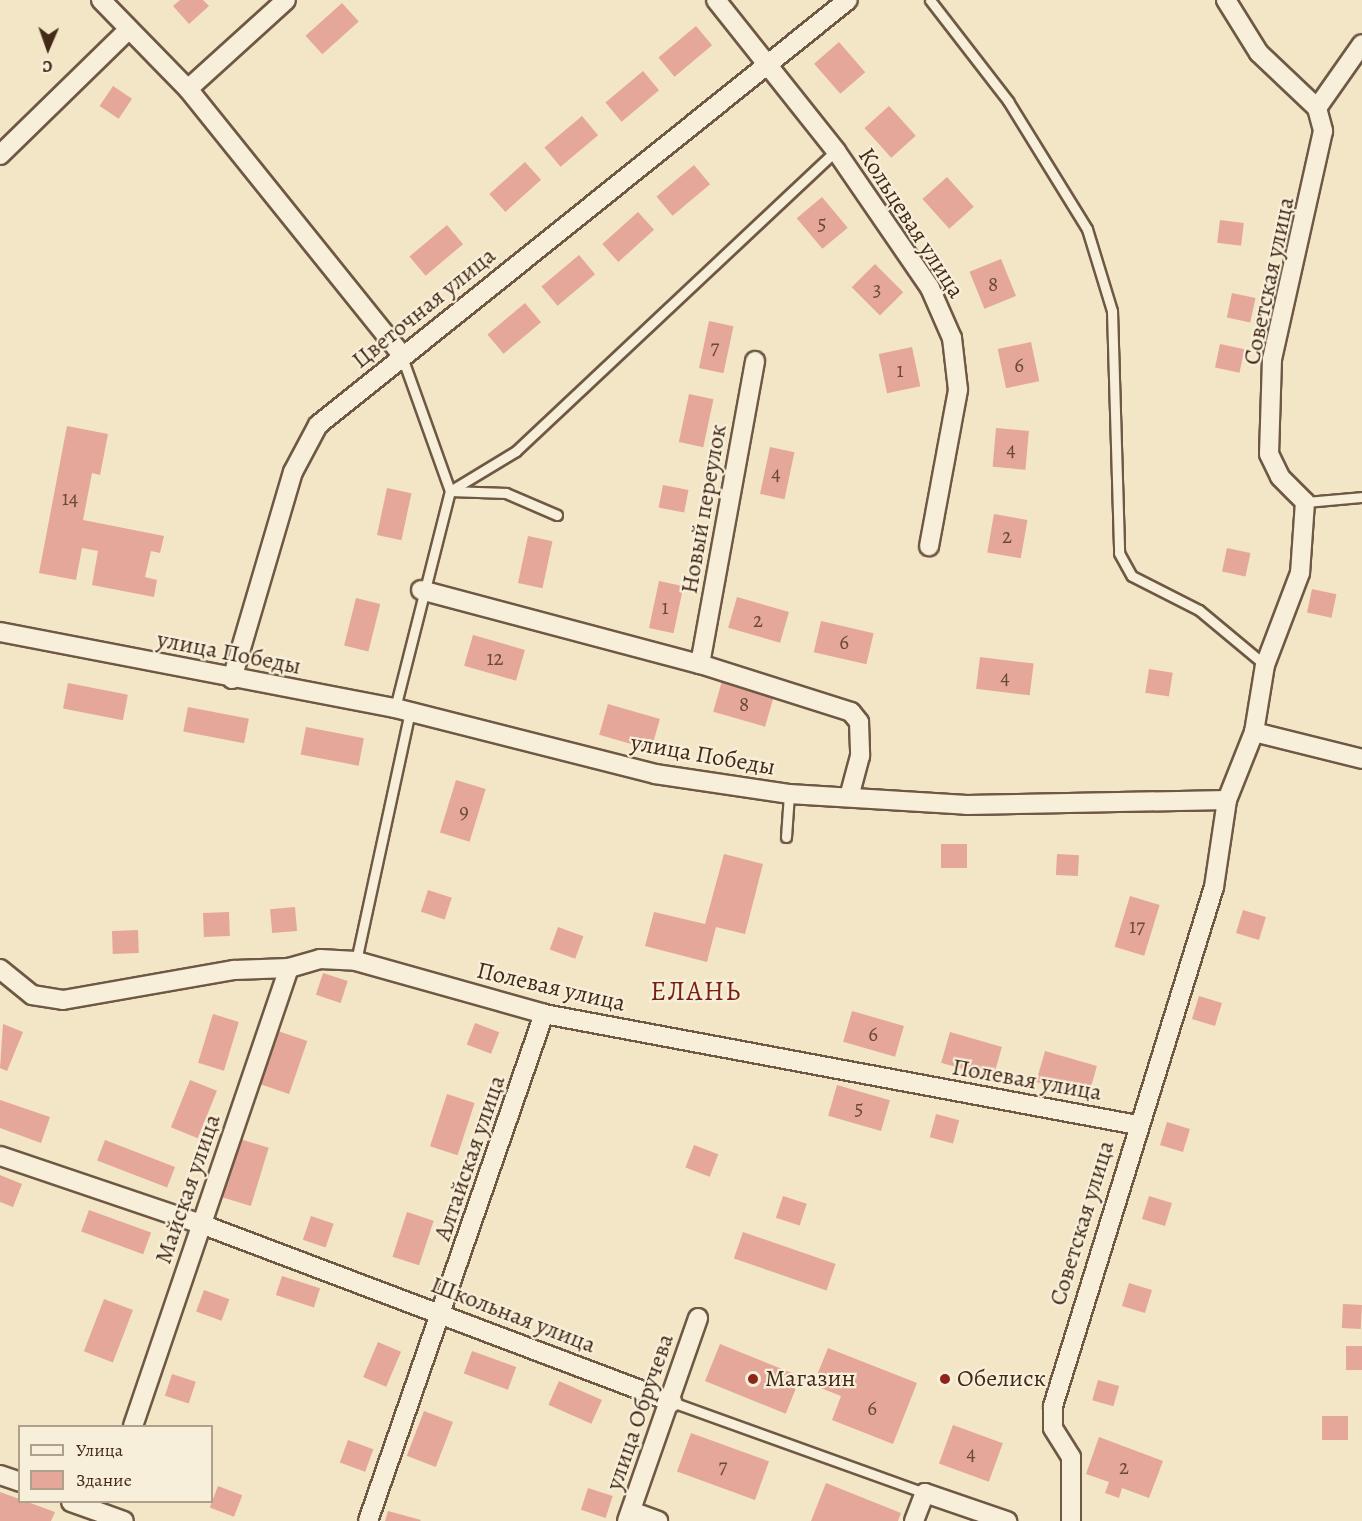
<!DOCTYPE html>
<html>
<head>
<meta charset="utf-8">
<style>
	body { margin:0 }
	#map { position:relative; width:1362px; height:1521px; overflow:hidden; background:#f2e6c6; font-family:Alegreya,serif }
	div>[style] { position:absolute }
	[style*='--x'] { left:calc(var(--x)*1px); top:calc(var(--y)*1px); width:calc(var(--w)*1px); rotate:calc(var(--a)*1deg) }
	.building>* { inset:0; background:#e5a79a; transform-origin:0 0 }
	.roads { filter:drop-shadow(2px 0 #6f5844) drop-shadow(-2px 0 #6f5844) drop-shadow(0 2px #6f5844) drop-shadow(0 -2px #6f5844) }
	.lane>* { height:9px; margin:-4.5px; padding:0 4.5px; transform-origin:4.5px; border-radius:4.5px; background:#f7efda }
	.street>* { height:18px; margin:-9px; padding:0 9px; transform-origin:9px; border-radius:9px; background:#f7efda }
	.dots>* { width:16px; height:16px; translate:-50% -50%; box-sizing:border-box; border:3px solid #f7efda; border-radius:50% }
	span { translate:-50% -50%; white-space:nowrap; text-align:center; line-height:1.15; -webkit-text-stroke:4.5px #f7efda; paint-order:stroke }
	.number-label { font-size:21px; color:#6c4838 }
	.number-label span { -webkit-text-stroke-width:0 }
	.street-label { font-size:24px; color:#432918 }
	.poi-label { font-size:24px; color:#432918 }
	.left { translate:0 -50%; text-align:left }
	.quarter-label { font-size:27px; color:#7a1f14; letter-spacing:1.5px }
	.legend { position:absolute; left:18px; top:1425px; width:195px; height:78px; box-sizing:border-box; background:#f7efda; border:2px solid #afa08c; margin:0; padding:8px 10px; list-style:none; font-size:18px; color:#432918 }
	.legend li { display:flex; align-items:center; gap:12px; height:30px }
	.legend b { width:30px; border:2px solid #afa08c }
	.north { position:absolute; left:18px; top:18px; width:60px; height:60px; -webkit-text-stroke:4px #f7efda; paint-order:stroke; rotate:182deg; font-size:16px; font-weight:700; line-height:24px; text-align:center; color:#432918 }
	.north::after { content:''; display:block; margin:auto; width:21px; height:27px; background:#432918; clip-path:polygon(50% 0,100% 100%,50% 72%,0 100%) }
</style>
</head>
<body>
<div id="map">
	<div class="building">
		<i style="clip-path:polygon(180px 0,203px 0,209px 6px,189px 24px,173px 6px)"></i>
		<i style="left:342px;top:3px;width:25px;height:49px;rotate:48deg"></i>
		<i style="left:696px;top:26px;width:25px;height:49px;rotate:50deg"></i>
		<i style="left:839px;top:42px;width:40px;height:33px;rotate:49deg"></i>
		<i style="left:643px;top:71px;width:25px;height:49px;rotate:50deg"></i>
		<i style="left:113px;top:86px;width:23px;height:24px;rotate:34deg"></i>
		<i style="left:889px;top:106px;width:40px;height:33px;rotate:48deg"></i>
		<i style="left:582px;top:116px;width:25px;height:49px;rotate:50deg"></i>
		<i style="left:525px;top:162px;width:24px;height:48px;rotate:48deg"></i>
		<i style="left:694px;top:165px;width:25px;height:49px;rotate:50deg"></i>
		<i style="left:947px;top:177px;width:40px;height:33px;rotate:48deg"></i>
		<i style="left:822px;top:197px;width:40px;height:33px;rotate:50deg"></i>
		<i style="left:638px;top:212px;width:24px;height:48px;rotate:48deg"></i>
		<i style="left:1220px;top:220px;width:24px;height:23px;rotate:7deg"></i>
		<i style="left:447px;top:225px;width:25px;height:49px;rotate:50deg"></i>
		<i style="left:579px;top:255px;width:25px;height:49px;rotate:50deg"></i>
		<i style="left:1001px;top:259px;width:40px;height:34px;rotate:68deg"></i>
		<i style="left:875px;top:264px;width:40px;height:33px;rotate:45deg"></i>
		<i style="left:1232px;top:293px;width:24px;height:25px;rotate:12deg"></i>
		<i style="left:525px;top:303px;width:25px;height:49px;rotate:50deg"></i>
		<i style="left:709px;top:321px;width:25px;height:48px;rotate:12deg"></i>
		<i style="left:1031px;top:342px;width:40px;height:34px;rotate:78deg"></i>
		<i style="left:1220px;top:344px;width:25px;height:24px;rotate:12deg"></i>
		<i style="left:912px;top:347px;width:40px;height:34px;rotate:78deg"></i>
		<i style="left:689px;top:394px;width:25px;height:49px;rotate:12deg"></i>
		<i style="clip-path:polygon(67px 426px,108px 434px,100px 475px,92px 473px,83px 520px,164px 536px,160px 553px,151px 551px,145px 577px,157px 580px,154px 597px,92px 585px,98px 551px,82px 548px,76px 580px,39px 573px)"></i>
		<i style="left:996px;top:428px;width:33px;height:39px;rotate:5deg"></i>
		<i style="left:770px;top:447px;width:25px;height:48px;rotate:12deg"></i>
		<i style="left:663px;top:485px;width:26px;height:23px;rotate:11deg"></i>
		<i style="left:387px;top:488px;width:25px;height:48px;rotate:12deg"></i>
		<i style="left:994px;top:514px;width:34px;height:39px;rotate:10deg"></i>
		<i style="left:528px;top:536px;width:25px;height:48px;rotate:12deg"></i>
		<i style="left:1227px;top:548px;width:24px;height:24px;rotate:12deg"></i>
		<i style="left:659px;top:581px;width:25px;height:48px;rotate:12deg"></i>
		<i style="left:1312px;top:589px;width:25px;height:24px;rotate:12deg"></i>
		<i style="left:737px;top:597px;width:54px;height:32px;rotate:16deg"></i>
		<i style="left:356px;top:598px;width:25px;height:49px;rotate:14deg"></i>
		<i style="left:821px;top:621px;width:54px;height:32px;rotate:13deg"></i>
		<i style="left:473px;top:635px;width:54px;height:32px;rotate:16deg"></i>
		<i style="left:980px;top:657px;width:54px;height:32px;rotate:7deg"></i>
		<i style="left:1149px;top:669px;width:24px;height:24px;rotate:9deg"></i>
		<i style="left:722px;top:681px;width:54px;height:32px;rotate:16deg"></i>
		<i style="left:68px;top:683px;width:61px;height:26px;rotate:11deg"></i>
		<i style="left:608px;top:704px;width:54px;height:32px;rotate:16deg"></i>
		<i style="left:188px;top:707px;width:62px;height:25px;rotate:11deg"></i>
		<i style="left:306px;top:727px;width:59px;height:28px;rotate:11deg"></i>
		<i style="left:456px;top:780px;width:31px;height:55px;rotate:17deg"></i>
		<i style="left:941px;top:844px;width:26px;height:24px"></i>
		<i style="clip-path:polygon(724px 854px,763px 864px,745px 934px,716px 927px,707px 962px,645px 946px,654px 912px,705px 924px)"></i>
		<i style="left:1057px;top:854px;width:22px;height:21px;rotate:3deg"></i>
		<i style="left:428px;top:890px;width:25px;height:23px;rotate:18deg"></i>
		<i style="left:1130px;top:896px;width:31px;height:53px;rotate:17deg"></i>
		<i style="left:295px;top:907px;width:24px;height:25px;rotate:85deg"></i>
		<i style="left:1243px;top:910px;width:24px;height:24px;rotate:17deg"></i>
		<i style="left:229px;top:912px;width:24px;height:26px;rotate:88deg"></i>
		<i style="left:558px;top:927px;width:27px;height:24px;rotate:20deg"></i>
		<i style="left:138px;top:930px;width:23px;height:26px;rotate:88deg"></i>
		<i style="left:323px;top:973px;width:26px;height:23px;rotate:18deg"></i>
		<i style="left:1199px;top:996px;width:24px;height:24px;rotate:17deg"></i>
		<i style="left:852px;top:1011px;width:54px;height:32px;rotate:16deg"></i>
		<i style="left:213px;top:1014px;width:27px;height:51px;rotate:17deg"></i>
		<i style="left:475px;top:1023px;width:26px;height:23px;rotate:21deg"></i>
		<i style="clip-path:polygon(3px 1024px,23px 1032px,7px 1071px,0 1068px)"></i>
		<i style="left:278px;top:1031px;width:31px;height:56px;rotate:19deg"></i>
		<i style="left:950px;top:1032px;width:54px;height:32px;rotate:16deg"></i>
		<i style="left:1045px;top:1051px;width:54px;height:32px;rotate:16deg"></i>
		<i style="left:190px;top:1080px;width:29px;height:51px;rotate:22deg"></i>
		<i style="left:837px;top:1085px;width:55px;height:32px;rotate:16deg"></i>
		<i style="left:447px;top:1094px;width:29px;height:55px;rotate:18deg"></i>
		<i style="clip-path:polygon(0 1100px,50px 1117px,41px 1143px,0 1128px)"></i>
		<i style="left:936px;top:1114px;width:24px;height:24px;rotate:15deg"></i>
		<i style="left:1167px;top:1122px;width:24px;height:24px;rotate:17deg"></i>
		<i style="left:240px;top:1139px;width:30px;height:61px;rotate:17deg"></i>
		<i style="left:105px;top:1140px;width:75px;height:22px;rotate:21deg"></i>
		<i style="left:694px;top:1145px;width:26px;height:24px;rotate:21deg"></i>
		<i style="clip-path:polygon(0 1175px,22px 1184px,13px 1207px,0 1202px)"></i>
		<i style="left:783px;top:1196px;width:25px;height:23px;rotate:18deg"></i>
		<i style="left:1149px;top:1196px;width:24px;height:24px;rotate:17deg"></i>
		<i style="left:89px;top:1210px;width:66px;height:23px;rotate:20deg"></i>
		<i style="left:407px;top:1212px;width:28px;height:47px;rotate:18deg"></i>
		<i style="left:311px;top:1216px;width:24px;height:25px;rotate:19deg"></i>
		<i style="left:743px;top:1232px;width:98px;height:28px;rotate:19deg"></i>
		<i style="left:282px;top:1276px;width:40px;height:20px;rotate:18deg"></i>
		<i style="left:1129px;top:1283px;width:24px;height:24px;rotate:17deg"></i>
		<i style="left:204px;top:1290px;width:27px;height:23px;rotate:20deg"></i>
		<i style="left:104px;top:1299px;width:31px;height:56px;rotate:21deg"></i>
		<i style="left:1343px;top:1304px;width:19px;height:24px;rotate:3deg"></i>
		<i style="left:378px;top:1342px;width:25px;height:38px;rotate:23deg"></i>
		<i style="left:720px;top:1344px;width:87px;height:40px;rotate:22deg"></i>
		<i style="left:1346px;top:1346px;width:16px;height:24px"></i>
		<i style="clip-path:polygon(828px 1348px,917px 1383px,893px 1444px,832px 1420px,841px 1396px,813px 1385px)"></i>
		<i style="left:472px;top:1351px;width:47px;height:24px;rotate:20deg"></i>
		<i style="left:172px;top:1374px;width:25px;height:23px;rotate:18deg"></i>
		<i style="left:1098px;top:1380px;width:22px;height:21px;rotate:16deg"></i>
		<i style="left:559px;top:1381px;width:47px;height:26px;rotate:24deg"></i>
		<i style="left:424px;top:1411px;width:31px;height:48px;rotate:21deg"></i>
		<i style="left:1322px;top:1416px;width:26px;height:24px"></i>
		<i style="left:953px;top:1425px;width:53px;height:41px;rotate:20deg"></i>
		<i style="left:691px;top:1433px;width:83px;height:41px;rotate:20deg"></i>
		<i style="clip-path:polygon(1099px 1437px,1163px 1461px,1149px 1498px,1122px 1488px,1119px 1498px,1105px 1493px,1109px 1482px,1086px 1474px)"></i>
		<i style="left:348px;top:1440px;width:27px;height:24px;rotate:20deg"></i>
		<i style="clip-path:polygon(826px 1483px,901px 1513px,898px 1521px,811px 1521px)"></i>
		<i style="left:218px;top:1486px;width:26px;height:23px;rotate:21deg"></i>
		<i style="left:588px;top:1488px;width:26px;height:23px;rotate:18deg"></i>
		<i style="clip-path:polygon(0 1492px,55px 1512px,51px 1521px,0 1521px)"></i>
		<i style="clip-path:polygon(388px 1511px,421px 1520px,420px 1521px,385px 1521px)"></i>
	</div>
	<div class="roads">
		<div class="lane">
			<i style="--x:930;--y:0;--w:128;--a:52.3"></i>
			<i style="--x:1008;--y:101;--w:150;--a:58.3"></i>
			<i style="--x:1087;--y:229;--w:86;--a:73"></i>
			<i style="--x:1112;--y:311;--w:242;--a:88.3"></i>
			<i style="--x:1119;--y:553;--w:26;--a:61"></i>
			<i style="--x:1132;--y:576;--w:75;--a:26.9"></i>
			<i style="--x:1199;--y:610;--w:86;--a:39.8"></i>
			<i style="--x:1305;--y:502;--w:57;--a:-5"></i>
			<i style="--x:557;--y:515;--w:56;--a:-156.7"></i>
			<i style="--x:506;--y:493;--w:56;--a:-178"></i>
			<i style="--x:450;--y:491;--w:77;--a:-31.2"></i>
			<i style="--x:516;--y:451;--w:439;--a:-43.2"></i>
			<i style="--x:395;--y:708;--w:224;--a:-75.8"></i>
			<i style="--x:450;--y:491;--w:142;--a:-109.7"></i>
			<i style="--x:786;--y:837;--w:43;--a:-86"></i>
			<i style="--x:356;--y:961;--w:256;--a:-77.8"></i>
			<i style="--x:672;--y:1402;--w:269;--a:19.8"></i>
		</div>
		<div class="street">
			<i style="--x:101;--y:0;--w:124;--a:45.7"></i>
			<i style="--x:188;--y:89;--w:340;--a:51.2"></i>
			<i style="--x:716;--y:0;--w:193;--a:51.5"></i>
			<i style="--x:836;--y:151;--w:166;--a:55.5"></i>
			<i style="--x:930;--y:288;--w:55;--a:66.3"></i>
			<i style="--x:952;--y:338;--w:52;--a:83.4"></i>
			<i style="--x:958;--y:390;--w:159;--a:100.5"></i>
			<i style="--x:1226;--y:0;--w:62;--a:58.1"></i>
			<i style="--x:1259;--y:53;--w:80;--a:43.5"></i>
			<i style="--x:1317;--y:108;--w:24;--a:75"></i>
			<i style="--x:1323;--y:131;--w:234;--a:102.6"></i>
			<i style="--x:1272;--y:359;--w:95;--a:91.8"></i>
			<i style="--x:1269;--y:454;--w:25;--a:64"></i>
			<i style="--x:1280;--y:477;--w:35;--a:45"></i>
			<i style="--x:1305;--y:502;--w:71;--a:94"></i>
			<i style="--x:1300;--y:573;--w:98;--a:110.8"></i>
			<i style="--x:1265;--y:665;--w:68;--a:99.3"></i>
			<i style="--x:188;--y:89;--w:132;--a:-42.2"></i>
			<i style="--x:1317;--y:108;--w:78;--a:-54.9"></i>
			<i style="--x:0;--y:155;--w:179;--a:-44.3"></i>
			<i style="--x:421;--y:590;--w:289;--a:14.9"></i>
			<i style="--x:700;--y:664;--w:158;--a:17.6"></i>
			<i style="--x:851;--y:712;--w:13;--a:51"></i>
			<i style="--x:859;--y:722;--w:34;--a:88"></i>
			<i style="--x:860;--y:756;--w:42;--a:105"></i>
			<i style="--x:0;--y:632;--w:402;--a:10.9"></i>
			<i style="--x:395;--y:708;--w:268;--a:14.2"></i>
			<i style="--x:655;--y:774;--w:135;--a:8.5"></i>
			<i style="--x:789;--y:794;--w:178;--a:3.5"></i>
			<i style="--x:967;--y:805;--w:260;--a:-1.1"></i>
			<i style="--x:1227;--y:800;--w:73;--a:-68.3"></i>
			<i style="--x:1254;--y:732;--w:111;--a:14"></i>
			<i style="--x:700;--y:664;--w:308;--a:-79.7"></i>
			<i style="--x:232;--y:679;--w:216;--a:-73.6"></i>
			<i style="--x:293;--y:472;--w:53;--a:-62"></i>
			<i style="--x:318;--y:425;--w:679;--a:-38.73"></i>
			<i style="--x:0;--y:969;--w:41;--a:39.1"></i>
			<i style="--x:32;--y:995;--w:31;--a:9"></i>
			<i style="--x:63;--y:1000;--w:174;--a:-10"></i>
			<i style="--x:234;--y:970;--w:55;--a:-2.1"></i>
			<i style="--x:289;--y:968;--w:32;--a:-16"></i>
			<i style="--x:320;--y:959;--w:36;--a:3"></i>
			<i style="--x:356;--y:961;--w:195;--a:15.7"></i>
			<i style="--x:544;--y:1014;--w:603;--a:10.6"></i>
			<i style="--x:0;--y:1156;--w:212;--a:18.7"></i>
			<i style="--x:201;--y:1224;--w:504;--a:20.7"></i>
			<i style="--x:133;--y:1426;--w:484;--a:-71.2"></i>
			<i style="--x:0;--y:1475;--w:21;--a:19"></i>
			<i style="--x:71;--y:1502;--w:56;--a:19.7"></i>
			<i style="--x:631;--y:1511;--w:29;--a:20"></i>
			<i style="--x:368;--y:1521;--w:537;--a:-70.86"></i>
			<i style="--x:627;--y:1521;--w:215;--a:-70.7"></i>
			<i style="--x:914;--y:1521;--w:30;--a:-69"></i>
			<i style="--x:925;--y:1493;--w:87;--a:18.9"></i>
			<i style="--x:1071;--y:1521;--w:64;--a:-90"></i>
			<i style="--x:1071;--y:1457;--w:34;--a:-122"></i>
			<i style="--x:1053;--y:1428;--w:22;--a:-90"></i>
			<i style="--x:1053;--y:1406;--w:543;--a:-72.77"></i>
			<i style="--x:1214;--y:887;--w:88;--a:-81.5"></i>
		</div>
	</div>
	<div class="dots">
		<i style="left:753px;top:1379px;background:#8f2418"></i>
		<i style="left:945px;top:1379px;background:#8f2418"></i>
	</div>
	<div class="number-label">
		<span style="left:822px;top:223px">5</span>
		<span style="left:993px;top:284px">8</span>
		<span style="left:877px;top:289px">3</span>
		<span style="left:715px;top:347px">7</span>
		<span style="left:1019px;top:365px">6</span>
		<span style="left:900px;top:370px">1</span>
		<span style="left:1011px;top:449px">4</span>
		<span style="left:776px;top:473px">4</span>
		<span style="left:70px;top:498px">14</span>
		<span style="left:1007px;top:536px">2</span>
		<span style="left:665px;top:607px">1</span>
		<span style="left:758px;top:620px">2</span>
		<span style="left:844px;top:642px">6</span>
		<span style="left:495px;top:658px">12</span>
		<span style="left:1005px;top:677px">4</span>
		<span style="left:744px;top:704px">8</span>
		<span style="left:464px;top:811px">9</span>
		<span style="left:1137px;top:926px">17</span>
		<span style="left:873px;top:1034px">6</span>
		<span style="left:859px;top:1108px">5</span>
		<span style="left:872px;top:1408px">6</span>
		<span style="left:971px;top:1453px">4</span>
		<span style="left:723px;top:1466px">7</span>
		<span style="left:1124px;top:1467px">2</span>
	</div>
	<div class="street-label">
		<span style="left:911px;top:223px;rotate:57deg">Кольцевая улица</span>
		<span style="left:1269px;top:281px;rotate:-78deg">Советская улица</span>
		<span style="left:424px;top:308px;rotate:-39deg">Цветочная улица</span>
		<span style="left:704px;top:509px;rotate:-80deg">Новый переулок</span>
		<span style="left:229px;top:653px;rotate:11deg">улица Победы</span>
		<span style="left:703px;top:755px;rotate:10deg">улица Победы</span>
		<span style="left:551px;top:987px;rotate:13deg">Полевая улица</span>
		<span style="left:1027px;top:1080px;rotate:10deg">Полевая улица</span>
		<span style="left:470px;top:1158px;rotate:-71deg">Алтайская улица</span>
		<span style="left:188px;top:1189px;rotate:-71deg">Майская улица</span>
		<span style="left:1082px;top:1223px;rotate:-73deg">Советская улица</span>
		<span style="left:513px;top:1315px;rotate:21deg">Школьная улица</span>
		<span style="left:640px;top:1412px;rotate:-71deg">улица Обручева</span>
	</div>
	<div class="poi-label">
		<span class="left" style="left:765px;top:1379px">Магазин</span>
		<span class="left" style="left:957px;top:1379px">Обелиск</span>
	</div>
	<div class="quarter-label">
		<span style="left:696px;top:992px">ЕЛАНЬ</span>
	</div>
	<ul class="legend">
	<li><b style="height:8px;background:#f7efda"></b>Улица</li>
	<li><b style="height:16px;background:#e5a79a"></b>Здание</li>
	</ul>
	<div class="north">С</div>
</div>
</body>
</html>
